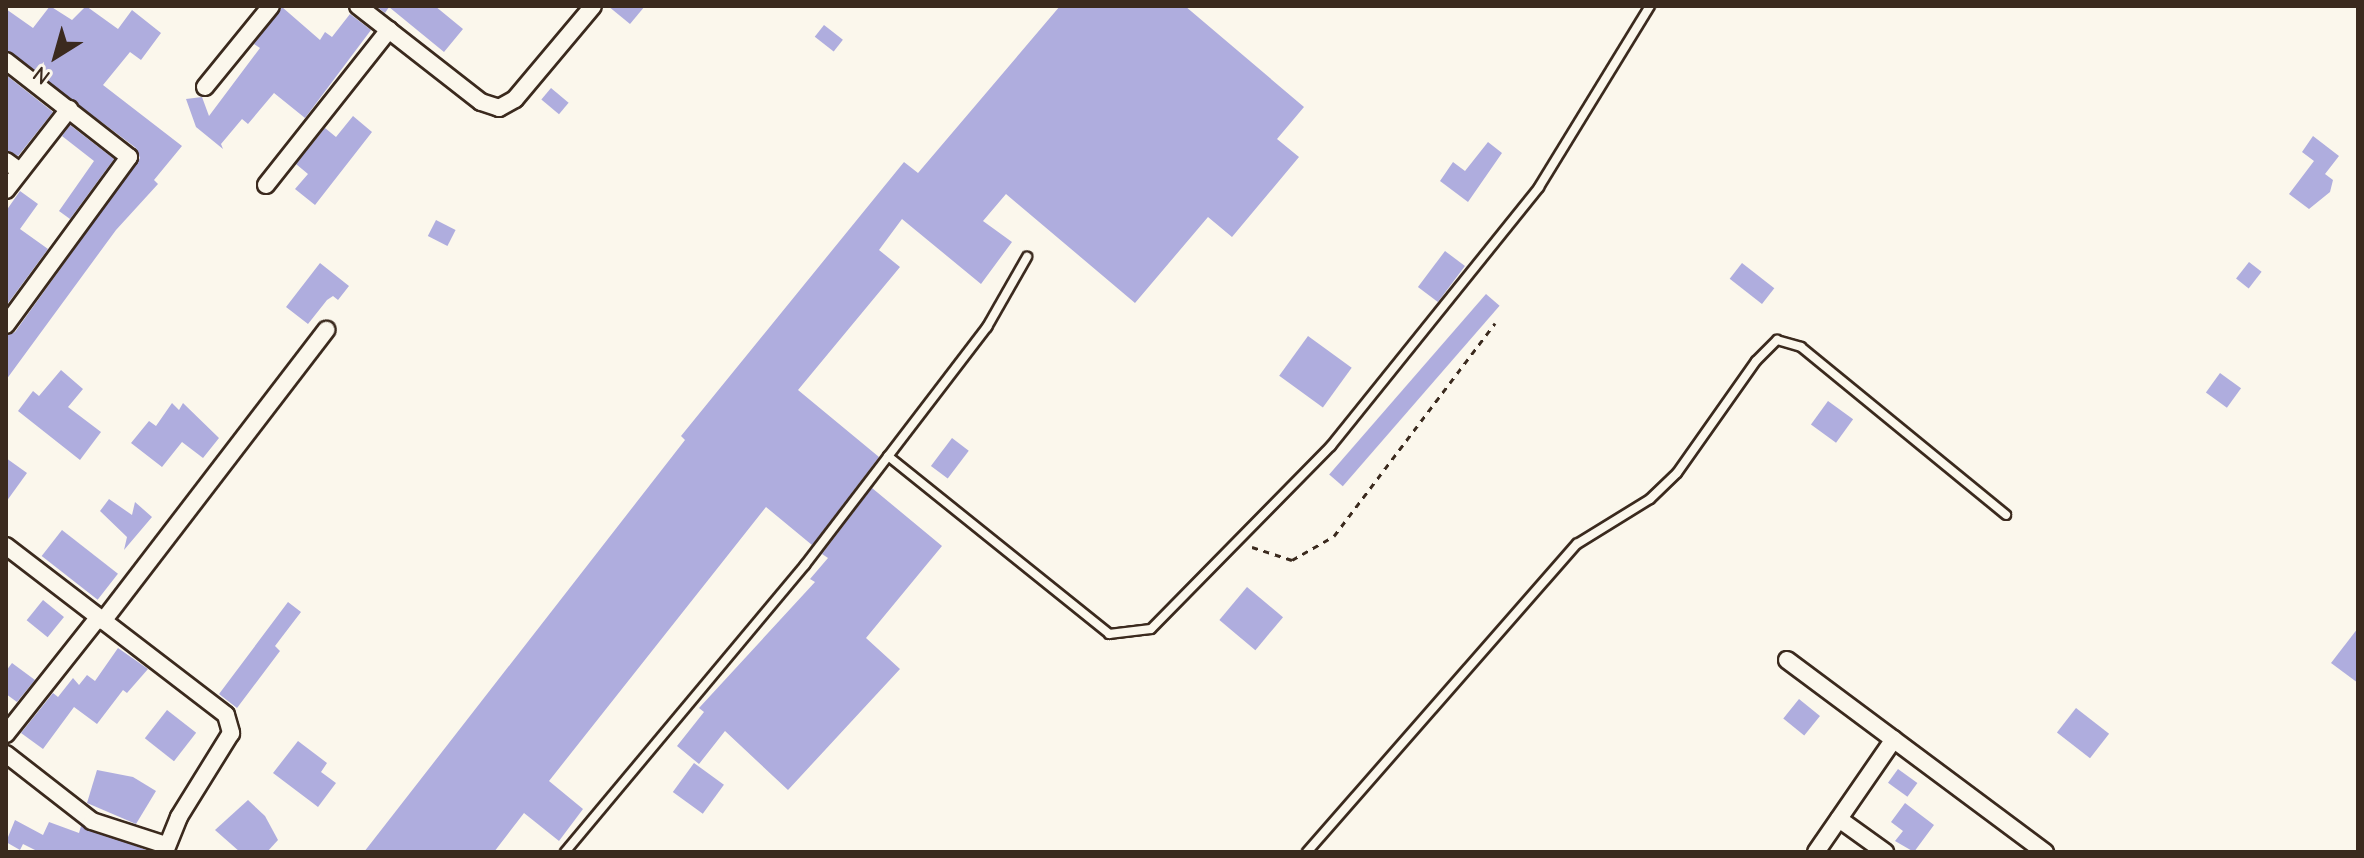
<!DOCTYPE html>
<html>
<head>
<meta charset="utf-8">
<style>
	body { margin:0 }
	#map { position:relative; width:2364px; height:858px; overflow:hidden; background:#fbf7ec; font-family:"Comic Neue",sans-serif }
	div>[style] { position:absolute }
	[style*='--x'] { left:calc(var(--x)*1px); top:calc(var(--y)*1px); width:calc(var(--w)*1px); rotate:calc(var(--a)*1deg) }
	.building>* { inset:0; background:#afadde; transform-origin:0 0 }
	.path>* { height:3px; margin-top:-1.5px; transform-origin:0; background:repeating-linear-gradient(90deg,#3b2a1e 0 6px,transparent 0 12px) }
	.roads { filter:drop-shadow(2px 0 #3b2a1e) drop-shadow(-2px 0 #3b2a1e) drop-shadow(0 2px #3b2a1e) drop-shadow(0 -2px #3b2a1e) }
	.lane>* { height:8px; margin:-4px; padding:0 4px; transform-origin:4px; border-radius:4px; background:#fbf7ec }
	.street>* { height:16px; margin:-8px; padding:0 8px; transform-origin:8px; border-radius:8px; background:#fbf7ec }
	span { translate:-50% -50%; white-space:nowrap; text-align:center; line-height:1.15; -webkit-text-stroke:6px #fbf7ec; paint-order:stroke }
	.frame { position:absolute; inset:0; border:8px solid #3b2a1e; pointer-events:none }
	.north { position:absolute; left:16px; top:16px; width:80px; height:80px; -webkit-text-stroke:6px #fbf7ec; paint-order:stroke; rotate:217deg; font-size:22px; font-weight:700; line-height:32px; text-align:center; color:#3b2a1e }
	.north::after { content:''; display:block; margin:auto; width:28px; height:36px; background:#3b2a1e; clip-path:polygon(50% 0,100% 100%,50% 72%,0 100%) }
</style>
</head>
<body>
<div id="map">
	<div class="building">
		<i style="clip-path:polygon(50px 6px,72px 20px,86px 6px,118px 29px,132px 10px,161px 33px,141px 60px,130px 52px,103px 85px,182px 146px,154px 180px,158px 184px,116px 230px,6px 380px,6px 336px,15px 332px,140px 158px,136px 148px,6px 50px,6px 9px,33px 28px)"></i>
		<i style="clip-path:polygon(376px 6px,435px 6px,463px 29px,444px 52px,389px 7px,385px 13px)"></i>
		<i style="clip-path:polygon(608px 6px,645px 6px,630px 24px)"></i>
		<i style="clip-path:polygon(1060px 6px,1185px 6px,1304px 107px,1277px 139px,1299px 157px,1232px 237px,1208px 217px,1135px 303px,1006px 194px,983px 221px,1012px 242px,981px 284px,902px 219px,879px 250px,900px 267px,798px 390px,879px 457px,812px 545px,766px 507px,549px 781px,583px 809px,559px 841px,524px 813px,494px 852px,364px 852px,685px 440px,681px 436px,904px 162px,918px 173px)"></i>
		<i style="clip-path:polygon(282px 7px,320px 40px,325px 32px,332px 37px,350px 14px,371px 30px,305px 118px,274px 93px,248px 124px,242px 119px,221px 144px,223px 149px,196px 127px,186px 99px,202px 97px,209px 116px,260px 48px,254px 44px)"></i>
		<i style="left:824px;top:25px;width:24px;height:15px;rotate:38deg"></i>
		<i style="clip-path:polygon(6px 75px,53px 112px,18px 156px,6px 150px)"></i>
		<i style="left:551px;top:88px;width:23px;height:15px;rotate:40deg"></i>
		<i style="clip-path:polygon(353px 116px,372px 132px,315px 205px,295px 189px,308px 174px,296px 164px,325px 128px,336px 137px)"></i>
		<i style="clip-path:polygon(70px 125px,114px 159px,70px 219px,59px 211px,94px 161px,62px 136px)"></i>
		<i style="clip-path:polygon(2313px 136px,2339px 156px,2325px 174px,2333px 180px,2330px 192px,2309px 209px,2289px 194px,2314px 161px,2302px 152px)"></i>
		<i style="clip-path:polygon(1488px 142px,1502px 153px,1468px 202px,1440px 181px,1453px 162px,1465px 171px)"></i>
		<i style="clip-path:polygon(20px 191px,38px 204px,20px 229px,48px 249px,6px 306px,6px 211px)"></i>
		<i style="left:436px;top:220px;width:22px;height:18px;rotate:27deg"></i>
		<i style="left:1445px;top:251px;width:25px;height:45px;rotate:37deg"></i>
		<i style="left:2249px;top:262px;width:16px;height:21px;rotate:38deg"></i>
		<i style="clip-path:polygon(320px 263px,349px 286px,338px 300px,333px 296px,327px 300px,308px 324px,286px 307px)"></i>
		<i style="left:1742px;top:263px;width:41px;height:20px;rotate:38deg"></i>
		<i style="left:1486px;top:294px;width:18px;height:239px;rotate:41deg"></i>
		<i style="left:1308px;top:336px;width:54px;height:49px;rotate:36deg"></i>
		<i style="clip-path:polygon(61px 370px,83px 389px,68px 407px,101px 432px,80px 460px,18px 411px,33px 391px,39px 396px)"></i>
		<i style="left:2220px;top:373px;width:26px;height:24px;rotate:36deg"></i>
		<i style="left:1828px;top:401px;width:31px;height:29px;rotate:36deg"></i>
		<i style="clip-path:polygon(172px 403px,179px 410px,183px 403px,219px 438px,203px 458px,182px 442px,162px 467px,131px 443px,149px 421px,156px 426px)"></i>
		<i style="left:952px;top:438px;width:21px;height:35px;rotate:37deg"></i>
		<i style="clip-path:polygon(6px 458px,27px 473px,6px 502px)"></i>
		<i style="clip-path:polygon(872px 488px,942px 546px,866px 638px,900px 669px,788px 790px,725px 731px,699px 764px,677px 746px,704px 712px,699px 708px,815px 582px,810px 579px,828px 558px,822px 554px)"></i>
		<i style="clip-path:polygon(109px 499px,132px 515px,135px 502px,152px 517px,124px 550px,127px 537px,100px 511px)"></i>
		<i style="left:62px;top:530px;width:71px;height:33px;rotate:38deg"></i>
		<i style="left:1247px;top:587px;width:47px;height:43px;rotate:40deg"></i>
		<i style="left:43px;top:600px;width:27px;height:26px;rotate:39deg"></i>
		<i style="clip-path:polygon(288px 602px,301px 612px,275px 646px,280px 651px,237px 708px,219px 694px)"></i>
		<i style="clip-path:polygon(2358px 628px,2358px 683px,2331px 663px)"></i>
		<i style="clip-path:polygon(118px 648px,148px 669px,127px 693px,123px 690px,97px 724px,74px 707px,43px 749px,21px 733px,53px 693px,58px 697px,73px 678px,79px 685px,87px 675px,95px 681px)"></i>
		<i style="clip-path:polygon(12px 663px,35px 680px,17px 702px,6px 694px,6px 671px)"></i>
		<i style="left:1799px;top:699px;width:27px;height:25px;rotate:39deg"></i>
		<i style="left:2076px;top:708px;width:42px;height:31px;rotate:38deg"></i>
		<i style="left:167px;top:710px;width:37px;height:36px;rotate:38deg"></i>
		<i style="clip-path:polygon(298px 741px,327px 763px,321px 772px,336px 783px,318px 807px,273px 773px)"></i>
		<i style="left:694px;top:763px;width:37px;height:36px;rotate:36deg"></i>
		<i style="left:1898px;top:769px;width:24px;height:17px;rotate:36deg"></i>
		<i style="clip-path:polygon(97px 770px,133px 777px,156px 791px,136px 824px,87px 803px)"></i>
		<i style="clip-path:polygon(248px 800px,265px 816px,278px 840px,267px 852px,240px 852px,215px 830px)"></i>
		<i style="clip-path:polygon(1905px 803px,1934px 825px,1914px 852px,1895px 841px,1903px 831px,1891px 822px)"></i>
		<i style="clip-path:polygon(15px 820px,43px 835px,49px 822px,79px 833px,81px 826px,152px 852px,39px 852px,23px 844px,20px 850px,6px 842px)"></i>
	</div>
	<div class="path">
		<i style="--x:1252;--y:547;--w:42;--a:18"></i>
		<i style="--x:1292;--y:560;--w:48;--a:-29.7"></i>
		<i style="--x:1334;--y:536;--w:267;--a:-52.9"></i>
	</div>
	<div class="roads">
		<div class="lane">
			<i style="--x:888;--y:456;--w:284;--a:38.8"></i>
			<i style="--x:1109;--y:634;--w:42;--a:-6.8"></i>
			<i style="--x:1151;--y:629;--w:257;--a:-45.5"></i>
			<i style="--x:1331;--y:446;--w:332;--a:-51.2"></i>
			<i style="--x:1539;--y:187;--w:212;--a:-58.5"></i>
			<i style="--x:565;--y:852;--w:374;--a:-50.1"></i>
			<i style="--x:805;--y:565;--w:300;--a:-52.6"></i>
			<i style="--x:987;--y:327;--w:81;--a:-60.3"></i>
			<i style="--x:1307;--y:852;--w:410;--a:-48.8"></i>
			<i style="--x:1577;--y:544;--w:86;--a:-31.7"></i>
			<i style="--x:1650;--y:499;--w:37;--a:-44"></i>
			<i style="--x:1677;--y:473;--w:137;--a:-54.8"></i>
			<i style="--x:1756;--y:361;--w:30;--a:-45"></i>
			<i style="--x:1777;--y:340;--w:25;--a:16"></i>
			<i style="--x:1801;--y:347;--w:265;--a:39.3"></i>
		</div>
		<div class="street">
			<i style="--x:358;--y:6;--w:156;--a:38"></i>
			<i style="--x:481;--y:102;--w:19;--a:18"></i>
			<i style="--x:499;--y:108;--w:18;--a:-29"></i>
			<i style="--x:515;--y:99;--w:121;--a:-50"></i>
			<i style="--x:6;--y:61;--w:156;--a:38"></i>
			<i style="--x:129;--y:157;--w:208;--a:126.2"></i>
			<i style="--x:205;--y:87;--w:104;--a:-50.8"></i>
			<i style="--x:6;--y:161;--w:17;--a:36"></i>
			<i style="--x:266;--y:185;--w:198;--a:-51.6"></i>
			<i style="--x:6;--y:190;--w:103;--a:-52.1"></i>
			<i style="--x:6;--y:546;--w:277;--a:37.5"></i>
			<i style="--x:226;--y:715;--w:19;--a:74"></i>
			<i style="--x:231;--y:733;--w:99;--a:121.8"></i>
			<i style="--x:179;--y:817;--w:38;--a:112"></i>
			<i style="--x:103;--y:621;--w:367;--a:-52.5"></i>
			<i style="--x:1787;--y:660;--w:322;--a:36.7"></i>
			<i style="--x:6;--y:734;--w:148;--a:-51.6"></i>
			<i style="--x:6;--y:754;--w:109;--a:37.9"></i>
			<i style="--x:92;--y:821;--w:78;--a:18"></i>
			<i style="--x:1839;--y:819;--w:57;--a:35.7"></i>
			<i style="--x:1816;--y:852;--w:137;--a:-55.4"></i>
		</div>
	</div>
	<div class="frame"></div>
	<div class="north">N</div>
</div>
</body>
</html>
